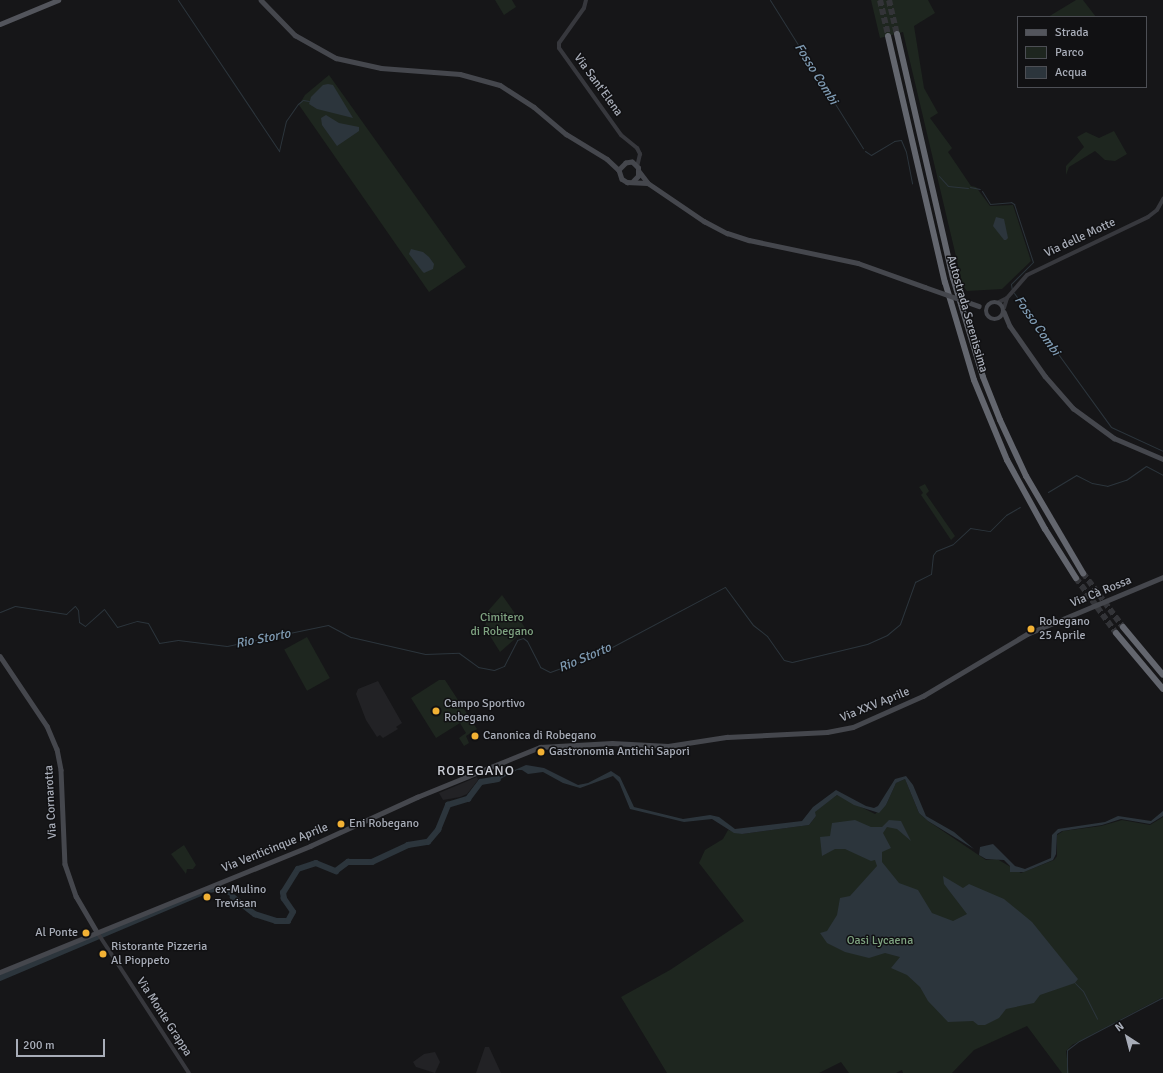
<!DOCTYPE html>
<html>
<head>
<meta charset="utf-8">
<style>
	body { margin:0 }
	#map { position:relative; width:1163px; height:1073px; overflow:hidden; background:#161618; font-family:Signika,sans-serif }
	div>[style] { position:absolute }
	[style*='--x'] { left:calc(var(--x)*1px); top:calc(var(--y)*1px); width:calc(var(--w)*1px); rotate:calc(var(--a)*1deg) }
	.built>* { inset:0; background:#222225 }
	.green>* { inset:0; background:#1e261f; transform-origin:0 0 }
	.water>* { inset:0; background:#2c353c }
	.stream>* { height:1px; margin:-0.5px; padding:0 0.5px; transform-origin:0.5px; border-radius:0.5px; background:#2c353c }
	.river>* { height:5.5px; margin:-2.75px; padding:0 2.75px; transform-origin:2.75px; border-radius:2.75px; background:#2c353c }
	.motorway-tunnel>* { height:6px; margin-top:-3px; transform-origin:0; background:repeating-linear-gradient(90deg,#333438 0 6px,transparent 0 9px) }
	.tertiary>* { height:4px; margin:-2px; padding:0 2px; transform-origin:2px; border-radius:2px; background:#37383d }
	.secondary>* { height:4.5px; margin:-2.25px; padding:0 2.25px; transform-origin:2.25px; border-radius:2.25px; background:#45474d }
	.secondary>.ring { margin:-2.25px; padding:0; box-sizing:content-box; background:none; border:4.5px solid #45474d; border-radius:50% }
	.primary>* { height:5px; margin:-2.5px; padding:0 2.5px; transform-origin:2.5px; border-radius:2.5px; background:#53555c }
	.motorway>* { height:6px; margin:-3px; padding:0 3px; transform-origin:3px; border-radius:3px; background:#63666e }
	.secondary-bridge>* { height:4.5px; margin:-2.25px; padding:0 2.25px; transform-origin:2.25px; border-radius:2.25px; background:#45474d }
	.dots>* { width:11px; height:11px; translate:-50% -50%; box-sizing:border-box; border:2px solid #111113; border-radius:50% }
	span { translate:-50% -50%; white-space:nowrap; text-align:center; line-height:1.15; -webkit-text-stroke:3px #111113; paint-order:stroke }
	.street-label { font-size:12px; color:#a8adb8 }
	.park-label { font-size:12px; color:#7fa381 }
	.poi-label { font-size:12px; color:#a8adb8 }
	.left { translate:0 -50%; text-align:left }
	.right { translate:-100% -50%; text-align:right }
	.water-label { font-size:13px; color:#7f9bb3; font-style:italic }
	.quarter-label { font-size:14px; color:#c9ccd4; letter-spacing:1px }
	.legend { position:absolute; left:1017px; top:16px; width:130px; height:72px; box-sizing:border-box; background:#111113; border:1px solid #4d4f55; margin:0; padding:5px 7px; list-style:none; font-size:12px; color:#a8adb8 }
	.legend li { display:flex; align-items:center; gap:8px; height:20px }
	.legend b { width:20px; border:1px solid #4d4f55 }
	.north { position:absolute; left:1107px; top:1017px; width:40px; height:40px; -webkit-text-stroke:3px #111113; paint-order:stroke; rotate:324deg; font-size:11px; font-weight:700; line-height:16px; text-align:center; color:#a8adb8 }
	.north::after { content:''; display:block; margin:auto; width:14px; height:18px; background:#a8adb8; clip-path:polygon(50% 0,100% 100%,50% 72%,0 100%) }
	.scale { position:absolute; left:16px; top:1039px; width:89px; height:18px; box-sizing:border-box; border:2px solid #a8adb8; border-top:0; padding-left:5px; font-size:12px; line-height:14px; white-space:nowrap; color:#a8adb8; -webkit-text-stroke:3px #111113; paint-order:stroke }
</style>
</head>
<body>
<div id="map">
	<div class="built">
		<i style="clip-path:polygon(378px 681px,402px 723px,396px 727px,398px 729px,383px 738px,380px 735px,377px 737px,366px 720px,356px 694px,358px 689px)"></i>
		<i style="clip-path:polygon(477px 777px,478px 780px,467px 794px,460px 797px,443px 800px,439px 793px)"></i>
		<i style="clip-path:polygon(485px 1047px,489px 1047px,501px 1073px,476px 1073px)"></i>
		<i style="clip-path:polygon(435px 1052px,440px 1062px,435px 1073px,416px 1067px,413px 1062px,424px 1054px)"></i>
	</div>
	<div class="green">
		<i style="clip-path:polygon(495px 0,512px 0,516px 7px,504px 15px)"></i>
		<i style="clip-path:polygon(871px 0,928px 0,935px 13px,914px 26px,924px 88px,938px 113px,930px 118px,952px 148px,948px 152px,971px 186px,976px 187px,990px 206px,1013px 205px,1031px 261px,1002px 289px,967px 291px,963px 286px,903px 32px,880px 38px)"></i>
		<i style="clip-path:polygon(1076px 0,1083px 0,1096px 17px,1048px 17px)"></i>
		<i style="clip-path:polygon(329px 75px,466px 267px,429px 292px,299px 105px,305px 95px)"></i>
		<i style="clip-path:polygon(1114px 131px,1127px 154px,1115px 161px,1105px 160px,1095px 151px,1069px 167px,1066px 175px,1066px 166px,1084px 147px,1077px 137px,1086px 132px,1099px 138px)"></i>
		<i style="clip-path:polygon(925px 484px,929px 491px,926px 494px,955px 536px,951px 540px,921px 495px,923px 493px,919px 487px)"></i>
		<i style="clip-path:polygon(502px 595px,526px 629px,500px 652px,485px 628px,488px 611px)"></i>
		<i style="left:307px;top:637px;width:47px;height:26px;rotate:61deg"></i>
		<i style="clip-path:polygon(439px 680px,445px 680px,477px 729px,466px 736px,469px 743px,464px 746px,459px 738px,466px 733px,460px 723px,436px 738px,411px 698px)"></i>
		<i style="clip-path:polygon(905px 779px,919px 813px,928px 821px,986px 860px,997px 859px,1021px 873px,1054px 860px,1057px 856px,1057px 835px,1063px 831px,1101px 826px,1122px 820px,1150px 825px,1163px 817px,1163px 997px,1072px 1045px,1066px 1051px,1069px 1073px,1062px 1073px,1027px 1026px,974px 1050px,952px 1073px,903px 1073px,902px 1070px,896px 1073px,849px 1073px,841px 1062px,819px 1073px,667px 1073px,621px 997px,670px 970px,744px 921px,699px 863px,705px 850px,723px 839px,728px 830px,742px 834px,809px 825px,816px 816px,814px 812px,837px 795px,875px 814px,886px 805px,896px 783px)"></i>
		<i style="clip-path:polygon(184px 845px,196px 865px,193px 869px,187px 869px,186px 874px,171px 854px)"></i>
	</div>
	<div class="water">
		<i style="clip-path:polygon(328px 84px,333px 85px,353px 118px,317px 109px,309px 104px,311px 97px,323px 85px)"></i>
		<i style="clip-path:polygon(326px 115px,339px 123px,359px 127px,359px 131px,337px 146px,322px 125px,321px 118px)"></i>
		<i style="clip-path:polygon(996px 217px,1004px 219px,1008px 238px,1006px 240px,1004px 240px,993px 226px)"></i>
		<i style="clip-path:polygon(411px 249px,423px 252px,429px 257px,434px 264px,433px 269px,424px 273px,422px 271px,409px 254px)"></i>
		<i style="clip-path:polygon(526px 765px,544px 768px,578px 785px,588px 783px,611px 771px,620px 777px,634px 807px,683px 819px,710px 815px,719px 817px,735px 829px,802px 821px,813px 807px,836px 790px,866px 806px,874px 808px,878px 806px,895px 779px,906px 776px,913px 785px,926px 816px,954px 832px,974px 849px,928px 821px,919px 813px,905px 779px,896px 783px,886px 805px,879px 813px,854px 805px,837px 795px,815px 812px,816px 816px,809px 825px,742px 834px,734px 833px,712px 819px,684px 822px,630px 809px,619px 782px,613px 776px,580px 788px,563px 783px,543px 772px,528px 774px,522px 770px,517px 770px,493px 783px,492px 780px)"></i>
		<i style="clip-path:polygon(1163px 811px,1163px 816px,1150px 824px,1121px 819px,1102px 825px,1062px 831px,1057px 834px,1056px 854px,1053px 860px,1024px 872px,1010px 872px,1010px 866px,1004px 860px,986px 859px,979px 855px,980px 847px,993px 844px,1015px 866px,1025px 869px,1051px 858px,1052px 835px,1058px 829px,1105px 822px,1118px 816px,1151px 821px)"></i>
		<i style="clip-path:polygon(855px 820px,871px 827px,882px 827px,889px 820px,901px 821px,911px 841px,897px 829px,887px 827px,883px 833px,891px 848px,882px 852px,882px 862px,899px 883px,918px 890px,932px 913px,953px 921px,967px 914px,944px 884px,943px 876px,963px 888px,969px 884px,1004px 899px,1032px 922px,1078px 979px,1075px 983px,1040px 995px,1034px 1003px,1006px 1009px,999px 1018px,985px 1025px,978px 1025px,973px 1021px,948px 1022px,928px 1001px,920px 987px,907px 975px,891px 968px,900px 957px,885px 953px,869px 958px,845px 952px,827px 943px,820px 933px,827px 931px,837px 915px,840px 898px,850px 896px,877px 866px,875px 860px,871px 861px,845px 849px,835px 849px,822px 856px,820px 837px,830px 836px,832px 823px)"></i>
		<i style="clip-path:polygon(220px 884px,239px 900px,238px 901px,222px 891px,202px 894px,201px 892px)"></i>
	</div>
	<div class="stream">
		<i style="--x:178;--y:0;--w:182;--a:56.2"></i>
		<i style="--x:279;--y:151;--w:31;--a:-77"></i>
		<i style="--x:286;--y:121;--w:21;--a:-55"></i>
		<i style="--x:298;--y:104;--w:6;--a:-39"></i>
		<i style="--x:303;--y:100;--w:6;--a:9"></i>
		<i style="--x:770;--y:0;--w:175;--a:57.9"></i>
		<i style="--x:865;--y:151;--w:7;--a:34"></i>
		<i style="--x:871;--y:155;--w:27;--a:-31"></i>
		<i style="--x:894;--y:141;--w:7;--a:-8"></i>
		<i style="--x:901;--y:140;--w:13;--a:67"></i>
		<i style="--x:906;--y:152;--w:32;--a:79"></i>
		<i style="--x:939;--y:176;--w:13;--a:48"></i>
		<i style="--x:948;--y:186;--w:20;--a:6"></i>
		<i style="--x:970;--y:187;--w:10;--a:11"></i>
		<i style="--x:982;--y:191;--w:15;--a:58"></i>
		<i style="--x:990;--y:204;--w:21;--a:-5"></i>
		<i style="--x:1011;--y:202;--w:4;--a:34"></i>
		<i style="--x:1014;--y:204;--w:61;--a:71.9"></i>
		<i style="--x:1033;--y:262;--w:31;--a:135"></i>
		<i style="--x:1011;--y:284;--w:6;--a:81"></i>
		<i style="--x:1014;--y:293;--w:165;--a:54.1"></i>
		<i style="--x:1111;--y:427;--w:57;--a:24.8"></i>
		<i style="--x:1048;--y:492;--w:33;--a:-31"></i>
		<i style="--x:1076;--y:475;--w:18;--a:27"></i>
		<i style="--x:1092;--y:483;--w:15;--a:11"></i>
		<i style="--x:1107;--y:486;--w:20;--a:-18"></i>
		<i style="--x:1126;--y:480;--w:24;--a:-35"></i>
		<i style="--x:1146;--y:466;--w:19;--a:28"></i>
		<i style="--x:0;--y:612;--w:16;--a:-22"></i>
		<i style="--x:15;--y:606;--w:52;--a:8.9"></i>
		<i style="--x:66;--y:614;--w:12;--a:-42"></i>
		<i style="--x:75;--y:606;--w:5;--a:53"></i>
		<i style="--x:78;--y:610;--w:12;--a:85"></i>
		<i style="--x:79;--y:622;--w:7;--a:34"></i>
		<i style="--x:85;--y:626;--w:25;--a:-42"></i>
		<i style="--x:104;--y:609;--w:22;--a:54"></i>
		<i style="--x:117;--y:627;--w:21;--a:-17"></i>
		<i style="--x:137;--y:621;--w:11;--a:10"></i>
		<i style="--x:148;--y:623;--w:23;--a:61"></i>
		<i style="--x:159;--y:643;--w:19;--a:-9"></i>
		<i style="--x:178;--y:640;--w:49;--a:7"></i>
		<i style="--x:227;--y:646;--w:103;--a:-11.7"></i>
		<i style="--x:328;--y:625;--w:26;--a:28"></i>
		<i style="--x:351;--y:637;--w:76;--a:12.9"></i>
		<i style="--x:425;--y:654;--w:34;--a:-2"></i>
		<i style="--x:459;--y:653;--w:24;--a:36"></i>
		<i style="--x:478;--y:667;--w:16;--a:11"></i>
		<i style="--x:494;--y:670;--w:11;--a:-22"></i>
		<i style="--x:504;--y:666;--w:29;--a:-63"></i>
		<i style="--x:517;--y:640;--w:6;--a:-18"></i>
		<i style="--x:523;--y:638;--w:5;--a:37"></i>
		<i style="--x:527;--y:641;--w:29;--a:63"></i>
		<i style="--x:540;--y:667;--w:11;--a:27"></i>
		<i style="--x:550;--y:672;--w:50;--a:-19.9"></i>
		<i style="--x:597;--y:655;--w:145;--a:-28"></i>
		<i style="--x:725;--y:587;--w:47;--a:53.6"></i>
		<i style="--x:753;--y:625;--w:18;--a:38"></i>
		<i style="--x:767;--y:636;--w:29;--a:55"></i>
		<i style="--x:784;--y:660;--w:8;--a:14"></i>
		<i style="--x:792;--y:662;--w:77;--a:-13.5"></i>
		<i style="--x:867;--y:644;--w:22;--a:-24"></i>
		<i style="--x:887;--y:635;--w:17;--a:-40"></i>
		<i style="--x:900;--y:624;--w:45;--a:-70.3"></i>
		<i style="--x:915;--y:582;--w:18;--a:-27"></i>
		<i style="--x:931;--y:574;--w:19;--a:-84"></i>
		<i style="--x:933;--y:555;--w:5;--a:-53"></i>
		<i style="--x:936;--y:551;--w:18;--a:-22"></i>
		<i style="--x:953;--y:544;--w:23;--a:-43"></i>
		<i style="--x:970;--y:528;--w:20;--a:9"></i>
		<i style="--x:990;--y:531;--w:23;--a:-45"></i>
		<i style="--x:1006;--y:515;--w:16;--a:-30"></i>
		<i style="--x:1075;--y:983;--w:11;--a:45"></i>
		<i style="--x:1083;--y:991;--w:31;--a:63"></i>
		<i style="--x:1067;--y:1073;--w:23;--a:-90"></i>
		<i style="--x:1067;--y:1050;--w:15;--a:-37"></i>
		<i style="--x:1079;--y:1041;--w:95;--a:-27.6"></i>
	</div>
	<div class="river">
		<i style="--x:233;--y:897;--w:28;--a:38"></i>
		<i style="--x:255;--y:914;--w:22;--a:18"></i>
		<i style="--x:276;--y:921;--w:12;--a:0"></i>
		<i style="--x:288;--y:921;--w:10;--a:-61"></i>
		<i style="--x:293;--y:912;--w:16;--a:-125"></i>
		<i style="--x:284;--y:899;--w:6;--a:-99"></i>
		<i style="--x:283;--y:893;--w:28;--a:-58"></i>
		<i style="--x:298;--y:869;--w:19;--a:-18"></i>
		<i style="--x:316;--y:863;--w:22;--a:22"></i>
		<i style="--x:336;--y:871;--w:15;--a:-37"></i>
		<i style="--x:348;--y:862;--w:24;--a:0"></i>
		<i style="--x:372;--y:862;--w:40;--a:-25"></i>
		<i style="--x:408;--y:845;--w:20;--a:-9"></i>
		<i style="--x:428;--y:842;--w:16;--a:-50"></i>
		<i style="--x:438;--y:830;--w:27;--a:-68"></i>
		<i style="--x:448;--y:805;--w:21;--a:-17"></i>
		<i style="--x:468;--y:799;--w:21;--a:-53"></i>
		<i style="--x:481;--y:782;--w:17;--a:-10"></i>
		<i style="--x:0;--y:978;--w:226;--a:-22.9"></i>
	</div>
	<div class="motorway-tunnel">
		<i style="--x:880;--y:0;--w:37;--a:77"></i>
		<i style="--x:889;--y:0;--w:35;--a:77"></i>
		<i style="--x:1083;--y:573;--w:67;--a:53.5"></i>
		<i style="--x:1076;--y:578;--w:68;--a:54"></i>
	</div>
	<div class="tertiary">
		<i style="--x:586;--y:0;--w:8;--a:104"></i>
		<i style="--x:584;--y:8;--w:43;--a:125.5"></i>
		<i style="--x:559;--y:43;--w:5;--a:90"></i>
		<i style="--x:559;--y:48;--w:107;--a:54.5"></i>
		<i style="--x:621;--y:135;--w:21;--a:39"></i>
		<i style="--x:637;--y:148;--w:7;--a:63"></i>
		<i style="--x:640;--y:154;--w:13;--a:103"></i>
		<i style="--x:999;--y:302;--w:9;--a:-27"></i>
		<i style="--x:1004;--y:308;--w:10;--a:-73"></i>
		<i style="--x:1007;--y:298;--w:30;--a:-49"></i>
		<i style="--x:1027;--y:275;--w:134;--a:-25.6"></i>
		<i style="--x:1148;--y:217;--w:11;--a:-38"></i>
		<i style="--x:1157;--y:210;--w:13;--a:-61"></i>
		<i style="--x:97;--y:932;--w:168;--a:56.9"></i>
	</div>
	<div class="secondary">
		<i style="--x:261;--y:0;--w:49;--a:45.8"></i>
		<i style="--x:295;--y:35;--w:47;--a:29.3"></i>
		<i style="--x:336;--y:58;--w:46;--a:12.5"></i>
		<i style="--x:381;--y:68;--w:79;--a:4.3"></i>
		<i style="--x:460;--y:74;--w:41;--a:15.4"></i>
		<i style="--x:500;--y:85;--w:40;--a:32.9"></i>
		<i style="--x:534;--y:107;--w:42;--a:40.2"></i>
		<i style="--x:566;--y:134;--w:48;--a:31.4"></i>
		<i style="--x:607;--y:159;--w:16;--a:43"></i>
		<i style="--x:639;--y:171;--w:15;--a:53"></i>
		<i style="--x:648;--y:183;--w:68;--a:34.2"></i>
		<i style="--x:704;--y:221;--w:26;--a:28"></i>
		<i style="--x:727;--y:233;--w:23;--a:18"></i>
		<i style="--x:749;--y:240;--w:111;--a:11.9"></i>
		<i style="--x:858;--y:263;--w:71;--a:19.7"></i>
		<i style="--x:633;--y:181;--w:7;--a:-45"></i>
		<i style="--x:638;--y:176;--w:8;--a:-90"></i>
		<i style="--x:638;--y:168;--w:8;--a:-135"></i>
		<i style="--x:632;--y:162;--w:6;--a:171"></i>
		<i style="--x:626;--y:163;--w:10;--a:135"></i>
		<i style="--x:619;--y:170;--w:9;--a:72"></i>
		<i style="--x:622;--y:179;--w:6;--a:31"></i>
		<i style="--x:627;--y:182;--w:20;--a:3"></i>
		<i class="ring" style="left:986px;top:302px;width:13.5px;height:13.5px"></i>
		<i style="--x:1004;--y:312;--w:15;--a:67"></i>
		<i style="--x:1010;--y:326;--w:61;--a:55"></i>
		<i style="--x:1045;--y:376;--w:43;--a:48.8"></i>
		<i style="--x:1073;--y:408;--w:51;--a:36.2"></i>
		<i style="--x:1114;--y:438;--w:53;--a:23.2"></i>
		<i style="--x:0;--y:656;--w:84;--a:56.1"></i>
		<i style="--x:47;--y:726;--w:25;--a:67"></i>
		<i style="--x:57;--y:749;--w:21;--a:79"></i>
		<i style="--x:61;--y:770;--w:94;--a:87.6"></i>
		<i style="--x:65;--y:864;--w:34;--a:71"></i>
		<i style="--x:76;--y:896;--w:42;--a:59.7"></i>
		<i style="--x:0;--y:972;--w:335;--a:-22.1"></i>
		<i style="--x:310;--y:846;--w:118;--a:-24.6"></i>
		<i style="--x:417;--y:797;--w:133;--a:-22.1"></i>
		<i style="--x:540;--y:747;--w:72;--a:-3.2"></i>
		<i style="--x:612;--y:743;--w:56;--a:3.1"></i>
		<i style="--x:668;--y:746;--w:60;--a:-8.7"></i>
		<i style="--x:727;--y:737;--w:100;--a:-2.9"></i>
		<i style="--x:827;--y:732;--w:26;--a:-11"></i>
		<i style="--x:853;--y:727;--w:77;--a:-23.9"></i>
		<i style="--x:923;--y:696;--w:121;--a:-30.8"></i>
		<i style="--x:1027;--y:634;--w:147;--a:-22.7"></i>
	</div>
	<div class="primary">
		<i style="--x:0;--y:24;--w:63;--a:-22.5"></i>
	</div>
	<div class="motorway">
		<i style="--x:897;--y:34;--w:250;--a:77.1"></i>
		<i style="--x:953;--y:278;--w:103;--a:73.1"></i>
		<i style="--x:983;--y:377;--w:46;--a:68.4"></i>
		<i style="--x:1000;--y:420;--w:62;--a:65.1"></i>
		<i style="--x:1026;--y:476;--w:113;--a:59.6"></i>
		<i style="--x:888;--y:36;--w:253;--a:77"></i>
		<i style="--x:945;--y:282;--w:102;--a:73.5"></i>
		<i style="--x:974;--y:380;--w:87;--a:67.6"></i>
		<i style="--x:1007;--y:460;--w:79;--a:61.2"></i>
		<i style="--x:1045;--y:529;--w:58;--a:57.7"></i>
		<i style="--x:1123;--y:627;--w:62;--a:50.2"></i>
		<i style="--x:1116;--y:633;--w:73;--a:50"></i>
	</div>
	<div class="secondary-bridge">
		<i style="--x:925;--y:287;--w:57;--a:19.4"></i>
	</div>
	<div class="dots">
		<i style="left:1031px;top:629px;background:#f2b134"></i>
		<i style="left:436px;top:711px;background:#f2b134"></i>
		<i style="left:475px;top:736px;background:#f2b134"></i>
		<i style="left:541px;top:752px;background:#f2b134"></i>
		<i style="left:341px;top:824px;background:#f2b134"></i>
		<i style="left:207px;top:897px;background:#f2b134"></i>
		<i style="left:86px;top:933px;background:#f2b134"></i>
		<i style="left:103px;top:954px;background:#f2b134"></i>
	</div>
	<div class="street-label">
		<span style="left:598px;top:85px;rotate:54deg">Via Sant'Elena</span>
		<span style="left:1080px;top:238px;rotate:-25deg">Via delle Motte</span>
		<span style="left:967px;top:314px;rotate:74deg">Autostrada Serenissima</span>
		<span style="left:1101px;top:592px;rotate:-22deg">Via Cà Rossa</span>
		<span style="left:875px;top:705px;rotate:-22deg">Via XXV Aprile</span>
		<span style="left:51px;top:802px;rotate:-93deg">Via Cornarotta</span>
		<span style="left:275px;top:848px;rotate:-22deg">Via Venticinque Aprile</span>
		<span style="left:164px;top:1017px;rotate:57deg">Via Monte Grappa</span>
	</div>
	<div class="park-label">
		<span style="left:502px;top:625px">Cimitero<br>di Robegano</span>
		<span style="left:880px;top:941px">Oasi Lycaena</span>
	</div>
	<div class="poi-label">
		<span class="left" style="left:1039px;top:629px">Robegano<br>25 Aprile</span>
		<span class="left" style="left:444px;top:711px">Campo Sportivo<br>Robegano</span>
		<span class="left" style="left:483px;top:736px">Canonica di Robegano</span>
		<span class="left" style="left:549px;top:752px">Gastronomia Antichi Sapori</span>
		<span class="left" style="left:349px;top:824px">Eni Robegano</span>
		<span class="left" style="left:215px;top:897px">ex-Mulino<br>Trevisan</span>
		<span class="right" style="left:78px;top:933px">Al Ponte</span>
		<span class="left" style="left:111px;top:954px">Ristorante Pizzeria<br>Al Pioppeto</span>
	</div>
	<div class="water-label">
		<span style="left:816px;top:74px;rotate:58deg">Fosso Combi</span>
		<span style="left:1037px;top:326px;rotate:55deg">Fosso Combi</span>
		<span style="left:263px;top:639px;rotate:-11deg">Rio Storto</span>
		<span style="left:585px;top:658px;rotate:-23deg">Rio Storto</span>
	</div>
	<div class="quarter-label">
		<span style="left:476px;top:771px">ROBEGANO</span>
	</div>
	<ul class="legend">
	<li><b style="height:5px;background:#53555c"></b>Strada</li>
	<li><b style="height:11px;background:#1e261f"></b>Parco</li>
	<li><b style="height:11px;background:#2c353c"></b>Acqua</li>
	</ul>
	<div class="north">N</div>
	<div class="scale">200 m</div>
</div>
</body>
</html>
